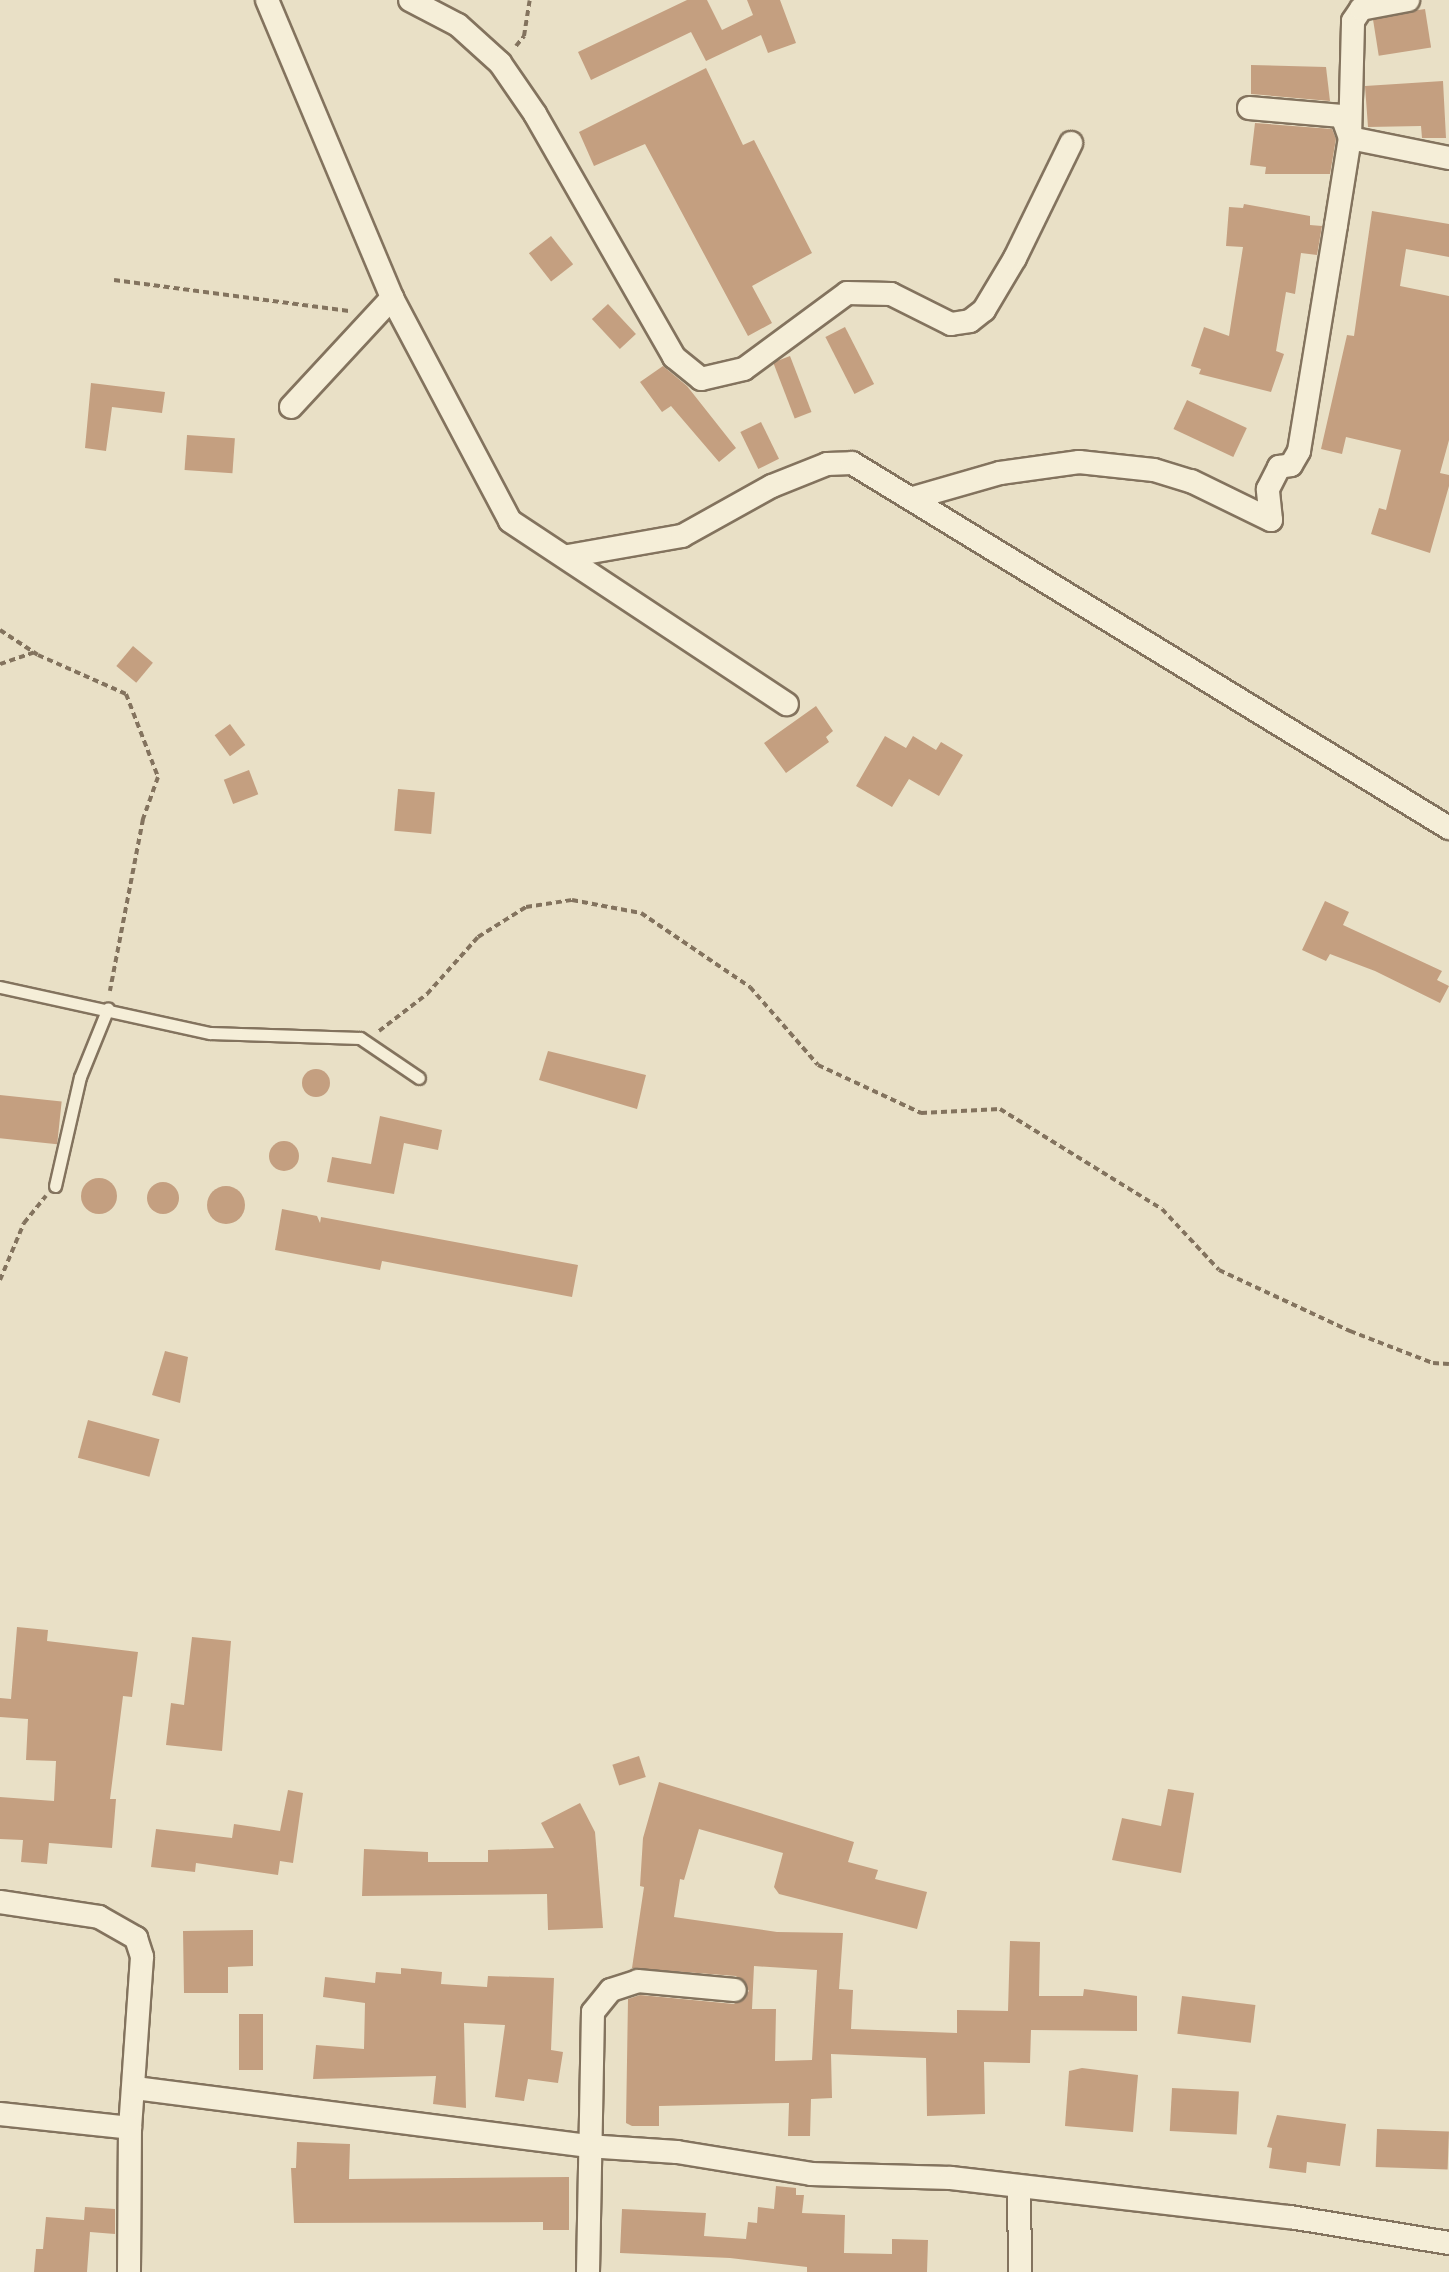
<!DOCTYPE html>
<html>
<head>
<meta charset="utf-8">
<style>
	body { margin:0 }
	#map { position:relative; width:1449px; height:2272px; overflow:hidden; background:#e9e0c6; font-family:Literata,serif }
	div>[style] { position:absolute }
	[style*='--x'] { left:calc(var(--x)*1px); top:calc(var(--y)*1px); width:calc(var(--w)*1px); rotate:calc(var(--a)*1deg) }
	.building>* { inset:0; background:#c49f80; transform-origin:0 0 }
	.round { border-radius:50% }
	.path>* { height:4px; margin-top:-2px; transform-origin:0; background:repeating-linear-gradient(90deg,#83735e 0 6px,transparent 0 10px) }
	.roads { filter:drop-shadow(2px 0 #83735e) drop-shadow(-2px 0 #83735e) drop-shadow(0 2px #83735e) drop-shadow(0 -2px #83735e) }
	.service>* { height:11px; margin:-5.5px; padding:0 5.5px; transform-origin:5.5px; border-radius:5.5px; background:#f5eed8 }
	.minor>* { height:22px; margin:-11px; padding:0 11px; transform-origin:11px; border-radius:11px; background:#f5eed8 }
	span { translate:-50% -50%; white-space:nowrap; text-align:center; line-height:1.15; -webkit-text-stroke:6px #f2ead5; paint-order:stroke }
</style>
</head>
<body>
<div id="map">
	<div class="building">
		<i style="clip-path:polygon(687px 0,707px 0,722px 30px,753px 15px,747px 0,780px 0,796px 43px,768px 53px,761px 35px,706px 61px,691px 32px,591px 80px,578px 52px)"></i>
		<i style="left:1425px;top:9px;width:39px;height:53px;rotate:81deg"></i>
		<i style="clip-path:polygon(1251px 65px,1326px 67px,1330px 101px,1251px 94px)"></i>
		<i style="clip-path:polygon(706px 68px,743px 145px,754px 140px,812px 253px,752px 286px,772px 323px,748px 336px,645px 144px,594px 166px,579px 132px)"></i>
		<i style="clip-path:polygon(1443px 81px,1446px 138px,1422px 138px,1421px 126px,1368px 127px,1365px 86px)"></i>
		<i style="clip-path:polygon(1255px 123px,1332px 129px,1336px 139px,1330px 174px,1265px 174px,1266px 167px,1250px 165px)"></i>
		<i style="clip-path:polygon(1244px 204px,1310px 216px,1310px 225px,1322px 226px,1317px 255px,1301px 253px,1295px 294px,1286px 292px,1276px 351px,1284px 354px,1271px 392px,1199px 374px,1201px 369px,1191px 366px,1204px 327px,1229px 336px,1243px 247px,1226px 246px,1229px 207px,1243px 208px)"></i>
		<i style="clip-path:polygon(1372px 211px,1449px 224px,1449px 257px,1406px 249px,1400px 286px,1449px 296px,1449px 440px,1440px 473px,1449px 475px,1449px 486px,1430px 553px,1371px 534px,1379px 508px,1386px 510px,1401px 450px,1346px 437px,1342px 454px,1321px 449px,1347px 335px,1354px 336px)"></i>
		<i style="left:551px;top:236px;width:36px;height:28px;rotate:52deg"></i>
		<i style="left:608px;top:304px;width:41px;height:22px;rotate:47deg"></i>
		<i style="left:845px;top:327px;width:64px;height:22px;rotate:63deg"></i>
		<i style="left:790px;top:356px;width:60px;height:18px;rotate:69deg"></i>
		<i style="clip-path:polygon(663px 366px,687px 386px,736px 448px,719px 462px,671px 406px,662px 412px,640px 382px)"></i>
		<i style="clip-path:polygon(91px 383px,165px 392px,162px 413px,112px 407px,106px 451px,85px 448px)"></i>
		<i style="left:1187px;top:400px;width:66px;height:32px;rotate:25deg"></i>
		<i style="left:761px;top:422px;width:41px;height:23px;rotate:64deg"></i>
		<i style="left:187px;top:435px;width:48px;height:35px;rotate:4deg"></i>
		<i style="left:133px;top:646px;width:26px;height:26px;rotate:40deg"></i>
		<i style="clip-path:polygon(816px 706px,833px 731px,826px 737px,829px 742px,786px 773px,764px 743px)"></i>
		<i style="left:230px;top:724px;width:26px;height:19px;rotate:54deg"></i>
		<i style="clip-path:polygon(885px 736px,906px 748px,913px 736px,936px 750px,941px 742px,963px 755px,939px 796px,909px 779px,892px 807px,856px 786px)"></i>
		<i style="left:249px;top:770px;width:26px;height:27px;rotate:69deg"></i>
		<i style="left:398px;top:789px;width:37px;height:42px;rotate:5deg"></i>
		<i style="clip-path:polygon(1325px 901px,1349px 912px,1343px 925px,1442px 971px,1437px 980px,1449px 986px,1440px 1003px,1375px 971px,1330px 954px,1326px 961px,1302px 950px)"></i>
		<i style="clip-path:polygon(548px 1051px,646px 1075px,637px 1109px,539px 1080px)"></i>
		<i class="round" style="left:302px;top:1069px;width:28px;height:28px"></i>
		<i style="left:0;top:1095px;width:62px;height:43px;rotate:6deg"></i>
		<i style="clip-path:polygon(380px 1116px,442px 1130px,438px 1150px,404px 1143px,394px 1194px,327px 1182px,332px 1157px,371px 1164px)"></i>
		<i class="round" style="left:269px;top:1141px;width:30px;height:30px"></i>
		<i class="round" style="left:81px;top:1178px;width:36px;height:36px"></i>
		<i class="round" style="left:147px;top:1182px;width:32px;height:32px"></i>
		<i class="round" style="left:207px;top:1186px;width:38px;height:38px"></i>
		<i style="clip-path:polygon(282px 1209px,317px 1216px,320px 1223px,321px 1217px,578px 1265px,572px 1297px,382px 1261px,380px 1270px,275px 1250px)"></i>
		<i style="clip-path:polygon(165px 1351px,188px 1357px,180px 1403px,152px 1395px)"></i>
		<i style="left:88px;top:1420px;width:74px;height:39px;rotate:15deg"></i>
		<i style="clip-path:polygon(17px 1627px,48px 1630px,47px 1641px,138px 1652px,132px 1697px,123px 1696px,110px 1799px,116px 1799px,112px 1848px,49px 1843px,47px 1864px,21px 1862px,23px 1840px,0 1839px,0 1797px,54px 1801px,56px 1761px,26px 1760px,28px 1719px,0 1717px,0 1698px,11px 1699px)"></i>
		<i style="clip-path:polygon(192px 1637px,231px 1641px,222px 1751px,166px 1745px,171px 1703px,184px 1705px)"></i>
		<i style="left:639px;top:1756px;width:22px;height:28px;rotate:72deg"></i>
		<i style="clip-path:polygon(evenodd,659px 1782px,854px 1842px,848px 1862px,878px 1870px,875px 1879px,927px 1892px,917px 1929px,779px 1894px,774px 1887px,783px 1853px,699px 1829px,684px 1880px,680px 1879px,674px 1917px,777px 1932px,843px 1933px,839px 1989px,853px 1990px,851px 2029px,957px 2033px,957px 2010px,1008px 2011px,1010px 1941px,1040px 1942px,1039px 1996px,1083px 1996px,1084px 1989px,1137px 1996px,1137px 2031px,1031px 2030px,1030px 2063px,984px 2062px,985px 2114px,927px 2116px,926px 2058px,831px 2054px,832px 2098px,811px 2099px,810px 2136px,788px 2136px,789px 2103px,659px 2106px,659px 2126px,632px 2126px,626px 2123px,628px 1999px,640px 1995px,734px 2004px,749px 1991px,736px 1976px,632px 1968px,644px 1887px,640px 1886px,643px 1838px,659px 1782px,754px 1966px,817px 1970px,812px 2060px,775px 2061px,776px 2009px,752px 2009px,754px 1966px)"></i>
		<i style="clip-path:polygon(1168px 1789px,1194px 1793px,1181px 1873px,1112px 1860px,1122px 1818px,1161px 1826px)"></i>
		<i style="clip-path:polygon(288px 1790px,303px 1793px,293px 1863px,280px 1861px,278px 1875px,196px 1863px,195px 1872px,151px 1867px,156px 1829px,232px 1838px,234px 1824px,280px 1831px)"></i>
		<i style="clip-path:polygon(580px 1803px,595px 1832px,603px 1928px,548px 1930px,547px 1894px,362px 1896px,364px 1849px,428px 1852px,428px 1862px,488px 1862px,488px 1850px,554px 1848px,541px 1823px)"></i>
		<i style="clip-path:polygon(253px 1930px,253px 1966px,228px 1967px,228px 1993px,184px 1993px,183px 1931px)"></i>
		<i style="clip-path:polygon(401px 1968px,442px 1972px,441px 1984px,487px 1987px,488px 1976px,554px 1978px,551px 2050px,563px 2052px,558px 2083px,528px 2079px,524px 2101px,495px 2097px,505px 2025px,464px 2023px,466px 2108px,433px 2104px,436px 2076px,313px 2079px,316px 2045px,364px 2049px,365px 2003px,323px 1997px,325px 1977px,375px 1983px,376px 1972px,401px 1974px)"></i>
		<i style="left:1182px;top:1996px;width:74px;height:38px;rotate:7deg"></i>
		<i style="left:263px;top:2014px;width:56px;height:24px;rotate:90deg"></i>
		<i style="clip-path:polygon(1082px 2068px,1138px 2075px,1133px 2132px,1065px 2126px,1069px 2071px)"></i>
		<i style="left:1172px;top:2088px;width:67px;height:43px;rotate:3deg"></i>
		<i style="clip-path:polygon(1277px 2115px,1346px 2124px,1340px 2166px,1307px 2162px,1306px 2173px,1269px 2168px,1272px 2148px,1267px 2147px)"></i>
		<i style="left:1377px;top:2129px;width:72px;height:38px;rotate:2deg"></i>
		<i style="clip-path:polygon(297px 2142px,350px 2144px,349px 2179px,569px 2177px,569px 2230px,543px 2230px,543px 2222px,294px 2223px,291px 2168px,296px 2168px)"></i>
		<i style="clip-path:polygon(776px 2186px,796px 2188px,796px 2195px,804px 2195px,802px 2213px,845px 2215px,844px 2253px,892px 2254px,892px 2239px,928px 2240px,927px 2272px,807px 2272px,807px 2267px,730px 2258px,620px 2253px,622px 2209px,706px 2213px,704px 2236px,746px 2239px,748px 2222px,757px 2223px,758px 2207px,774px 2209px)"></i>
		<i style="clip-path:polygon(85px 2207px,115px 2209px,115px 2234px,90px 2232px,87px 2272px,34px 2272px,36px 2249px,43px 2249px,46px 2217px,84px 2220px)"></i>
	</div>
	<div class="path">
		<i style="--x:516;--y:46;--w:13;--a:-51"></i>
		<i style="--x:524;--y:36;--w:36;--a:-81"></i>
		<i style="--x:114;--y:280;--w:239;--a:7.5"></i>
		<i style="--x:0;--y:630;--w:45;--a:33.3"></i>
		<i style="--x:38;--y:655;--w:96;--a:23.9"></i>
		<i style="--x:126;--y:694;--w:89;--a:68.9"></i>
		<i style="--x:158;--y:777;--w:45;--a:109.7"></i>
		<i style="--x:143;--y:819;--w:175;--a:100.9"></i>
		<i style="--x:0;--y:664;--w:36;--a:-19"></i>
		<i style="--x:379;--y:1031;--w:61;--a:-37.6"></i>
		<i style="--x:427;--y:994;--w:76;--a:-48.2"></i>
		<i style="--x:478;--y:937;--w:57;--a:-32"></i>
		<i style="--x:526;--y:907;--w:47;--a:-8.7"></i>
		<i style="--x:572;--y:900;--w:70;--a:10.7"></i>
		<i style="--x:641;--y:913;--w:132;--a:34.2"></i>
		<i style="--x:750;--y:987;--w:103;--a:48.9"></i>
		<i style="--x:818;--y:1065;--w:114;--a:25"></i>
		<i style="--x:921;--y:1113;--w:79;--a:-2.9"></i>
		<i style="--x:1000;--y:1109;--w:190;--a:31.7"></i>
		<i style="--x:1162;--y:1209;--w:83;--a:46.9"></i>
		<i style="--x:1219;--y:1270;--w:145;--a:25"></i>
		<i style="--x:1350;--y:1331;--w:89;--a:21.1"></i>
		<i style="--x:1433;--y:1363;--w:16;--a:4"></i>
		<i style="--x:0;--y:1280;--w:62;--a:-67.2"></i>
		<i style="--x:24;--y:1223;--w:35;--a:-51"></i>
	</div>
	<div class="roads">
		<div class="service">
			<i style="--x:0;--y:987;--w:215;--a:12.4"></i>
			<i style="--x:210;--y:1033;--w:150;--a:1.9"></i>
			<i style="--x:360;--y:1038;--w:71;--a:34.1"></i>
			<i style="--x:55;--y:1186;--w:112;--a:-77.1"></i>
			<i style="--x:80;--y:1077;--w:74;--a:-67.9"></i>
		</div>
		<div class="minor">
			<i style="--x:267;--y:0;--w:323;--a:67.2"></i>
			<i style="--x:392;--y:298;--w:252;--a:62.1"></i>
			<i style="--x:510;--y:521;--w:332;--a:33.5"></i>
			<i style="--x:410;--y:0;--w:54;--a:27.5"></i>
			<i style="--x:458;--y:25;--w:57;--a:42.1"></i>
			<i style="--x:500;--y:63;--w:62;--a:55.5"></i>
			<i style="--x:535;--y:114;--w:280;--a:60.2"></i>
			<i style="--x:674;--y:357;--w:35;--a:39"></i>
			<i style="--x:701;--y:379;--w:44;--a:-13.1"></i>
			<i style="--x:744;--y:369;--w:128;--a:-36.4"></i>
			<i style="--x:847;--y:293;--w:44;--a:1.3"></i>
			<i style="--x:891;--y:294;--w:67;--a:26.6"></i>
			<i style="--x:951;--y:324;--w:19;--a:-9"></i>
			<i style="--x:970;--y:321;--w:18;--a:-38"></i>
			<i style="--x:984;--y:310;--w:61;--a:-59.2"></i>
			<i style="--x:1015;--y:258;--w:128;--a:-64"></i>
			<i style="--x:1249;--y:108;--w:93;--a:4.9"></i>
			<i style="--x:1342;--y:116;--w:23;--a:70"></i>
			<i style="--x:1350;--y:138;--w:101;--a:11.4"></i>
			<i style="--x:291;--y:407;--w:149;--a:-47.2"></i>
			<i style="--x:913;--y:498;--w:91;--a:-16"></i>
			<i style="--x:1000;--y:473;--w:80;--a:-7.9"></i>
			<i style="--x:1079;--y:462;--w:75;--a:6.1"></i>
			<i style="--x:1154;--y:470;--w:39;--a:17"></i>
			<i style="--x:1191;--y:481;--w:89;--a:26"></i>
			<i style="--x:1271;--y:520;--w:31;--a:-96"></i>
			<i style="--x:1268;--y:489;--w:25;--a:-63"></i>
			<i style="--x:1279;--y:467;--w:12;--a:-9"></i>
			<i style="--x:1291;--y:465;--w:16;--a:-60"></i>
			<i style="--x:1299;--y:451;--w:229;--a:-80.7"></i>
			<i style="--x:1336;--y:225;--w:88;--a:-80.9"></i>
			<i style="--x:1350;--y:138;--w:117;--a:-88.5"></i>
			<i style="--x:1353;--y:21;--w:14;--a:-56"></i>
			<i style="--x:1361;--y:9;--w:48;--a:-10.8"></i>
			<i style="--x:568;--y:556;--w:116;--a:-10"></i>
			<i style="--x:682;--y:536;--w:103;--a:-29.1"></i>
			<i style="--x:772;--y:486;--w:59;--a:-21.8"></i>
			<i style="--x:827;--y:464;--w:25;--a:-2"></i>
			<i style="--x:852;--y:463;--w:700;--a:31.44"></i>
			<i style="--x:0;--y:1902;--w:100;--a:8.6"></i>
			<i style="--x:99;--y:1917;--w:43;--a:29.6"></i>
			<i style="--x:136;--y:1938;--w:20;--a:72"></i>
			<i style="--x:142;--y:1957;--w:171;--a:94"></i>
			<i style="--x:130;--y:2128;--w:144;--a:90.4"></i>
			<i style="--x:135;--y:2088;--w:456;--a:7.3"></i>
			<i style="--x:587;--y:2146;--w:90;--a:3.8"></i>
			<i style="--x:677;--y:2152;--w:136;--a:9.3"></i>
			<i style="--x:811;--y:2174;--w:140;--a:1.6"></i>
			<i style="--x:951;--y:2178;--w:341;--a:6.6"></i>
			<i style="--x:1290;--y:2217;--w:161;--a:9.3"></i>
			<i style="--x:0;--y:2114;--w:131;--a:6.1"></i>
			<i style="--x:1019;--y:2188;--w:84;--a:89.3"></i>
			<i style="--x:588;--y:2272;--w:260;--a:-88.9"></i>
			<i style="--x:593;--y:2012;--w:28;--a:-51"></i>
			<i style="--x:611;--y:1990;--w:28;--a:-18"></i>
			<i style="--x:638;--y:1981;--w:97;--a:5.3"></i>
		</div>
	</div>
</div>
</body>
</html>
